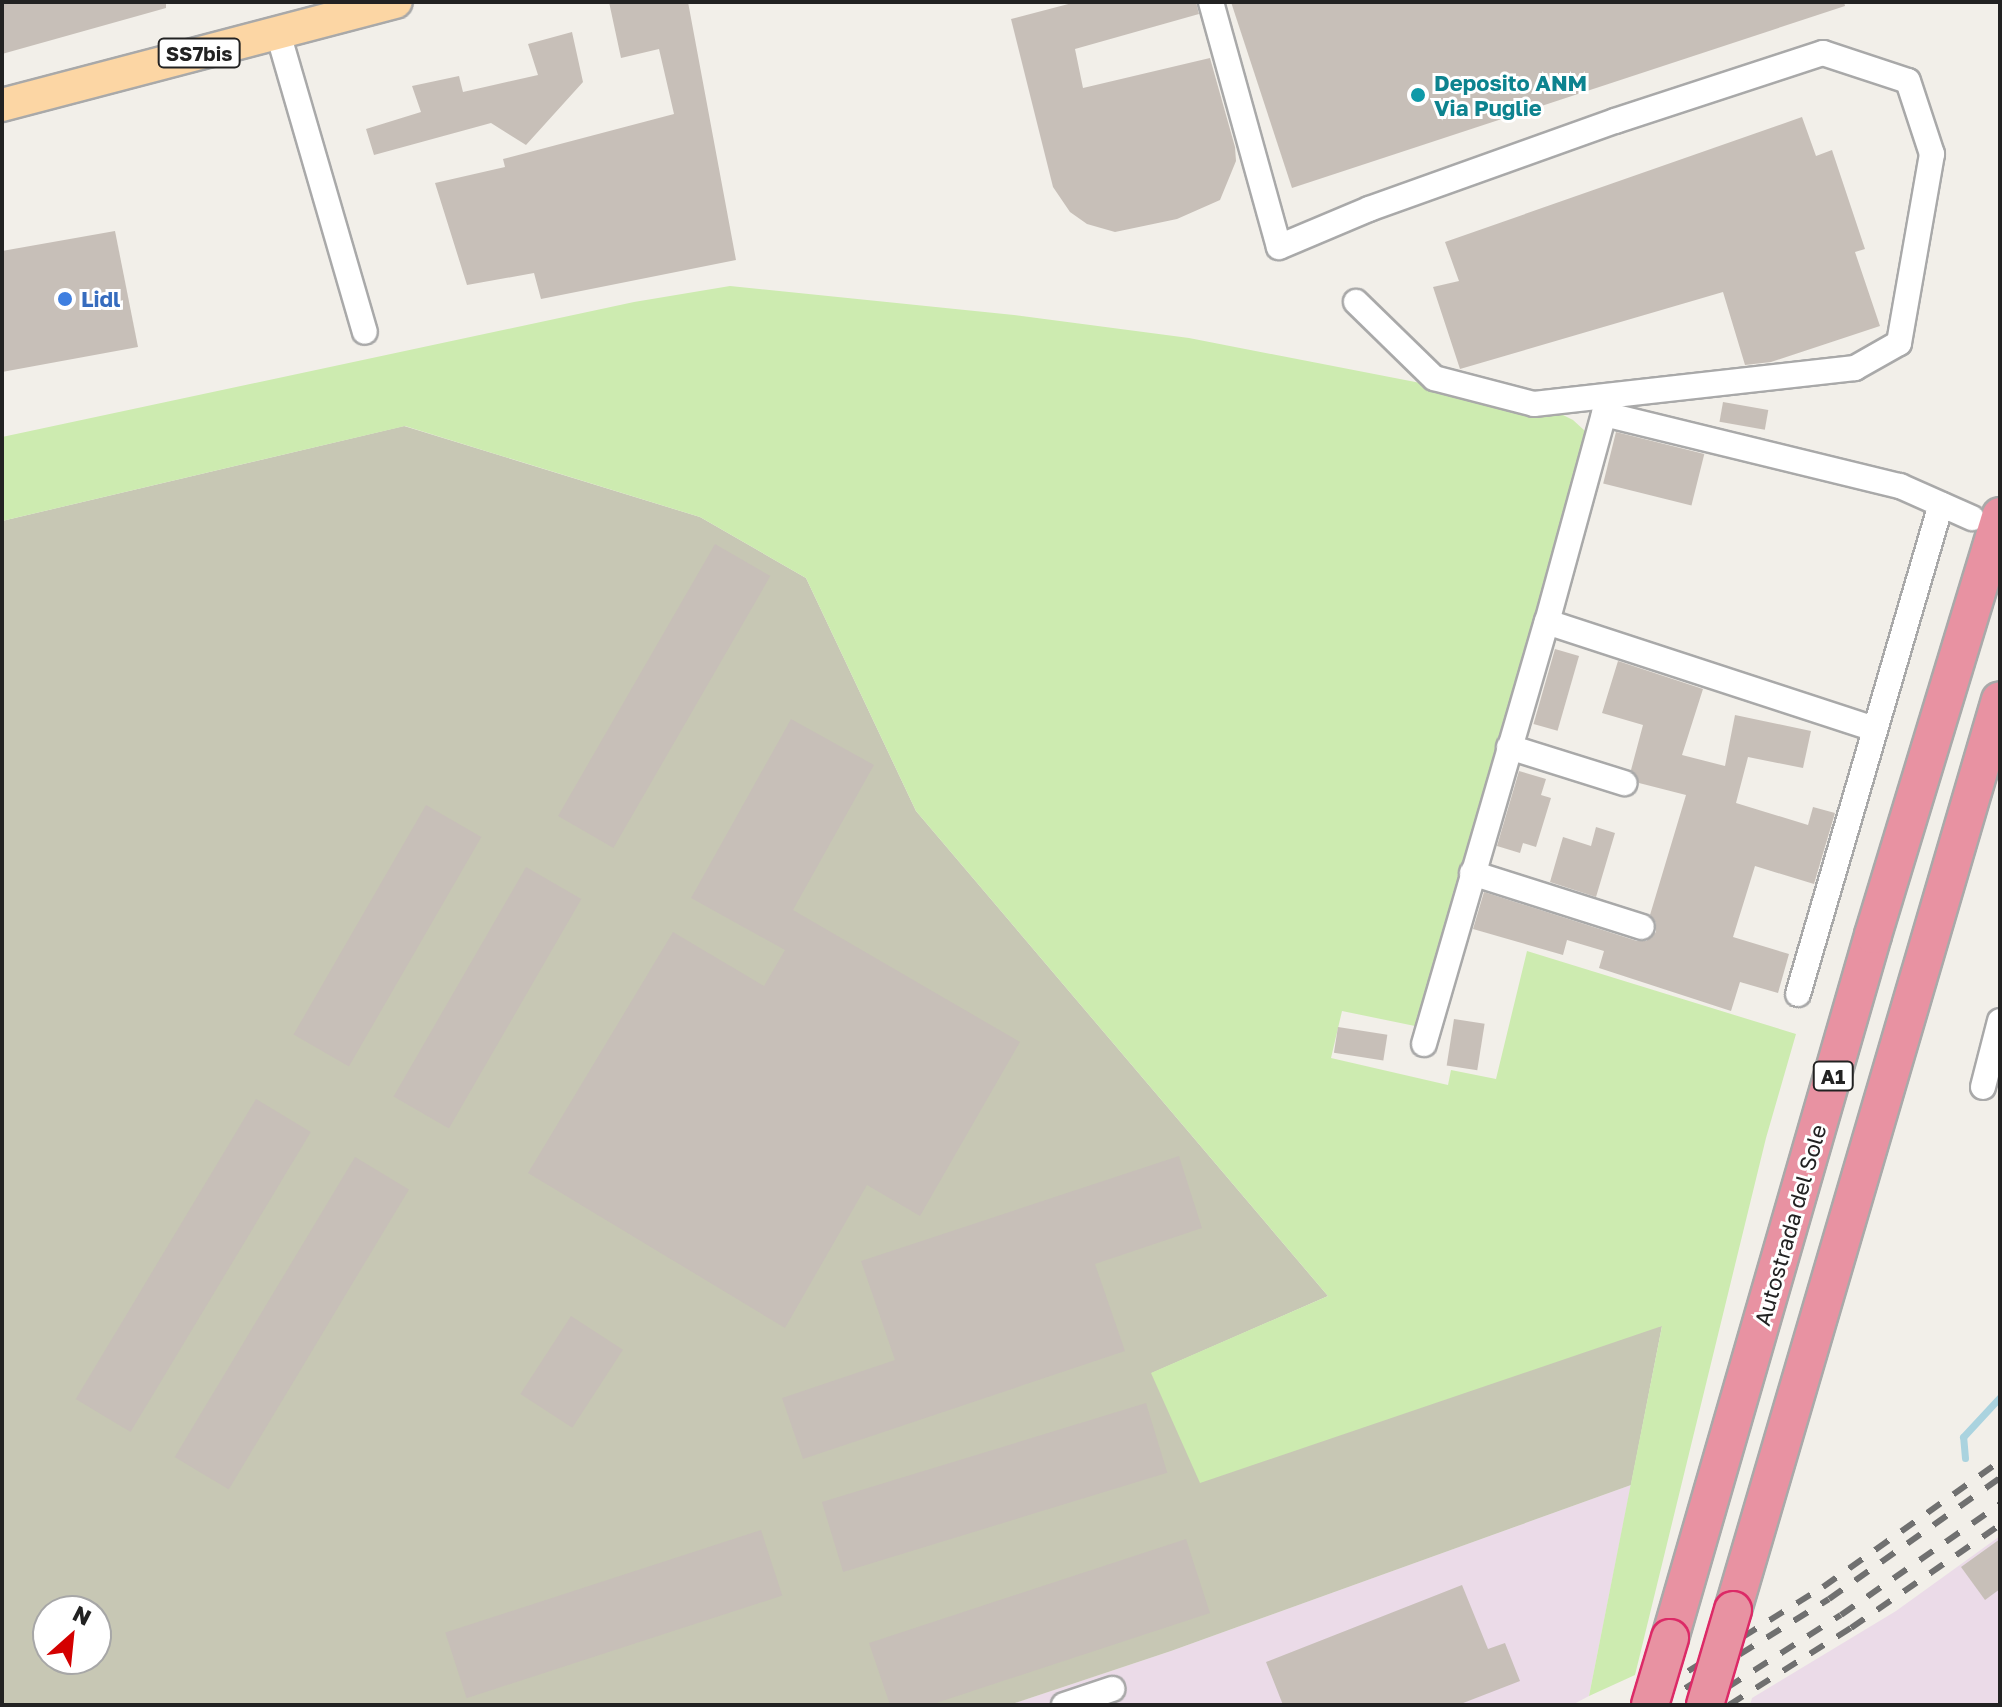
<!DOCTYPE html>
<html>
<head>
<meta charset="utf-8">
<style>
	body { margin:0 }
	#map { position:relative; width:2002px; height:1707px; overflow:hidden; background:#f2efe9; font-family:"Golos Text",sans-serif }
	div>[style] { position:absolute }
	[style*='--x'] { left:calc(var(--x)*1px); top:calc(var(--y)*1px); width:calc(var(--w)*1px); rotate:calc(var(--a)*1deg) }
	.industrial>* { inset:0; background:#ebdbe8 }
	.construction>* { inset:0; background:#c7c7b4 }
	.grass>* { inset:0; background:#cdebb0 }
	.stream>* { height:7px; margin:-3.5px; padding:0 3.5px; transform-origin:3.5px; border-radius:3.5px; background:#aad3df }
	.building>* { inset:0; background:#c7bfb8; transform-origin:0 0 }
	.roads { filter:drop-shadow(2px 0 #a9a9a9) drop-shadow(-2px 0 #a9a9a9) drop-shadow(0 2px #a9a9a9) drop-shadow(0 -2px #a9a9a9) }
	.minor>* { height:24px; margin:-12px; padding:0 12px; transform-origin:12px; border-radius:12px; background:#fff }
	.major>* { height:32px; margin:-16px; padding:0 16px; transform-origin:16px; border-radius:16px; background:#fcd6a4 }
	.highway>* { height:36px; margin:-18px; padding:0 18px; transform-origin:18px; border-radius:18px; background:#e892a2 }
	.rail>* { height:6px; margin-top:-3px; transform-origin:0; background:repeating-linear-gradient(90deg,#707070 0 16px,transparent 0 32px) }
	.bridges { filter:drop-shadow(2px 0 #dc2a67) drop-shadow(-2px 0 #dc2a67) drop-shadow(0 2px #dc2a67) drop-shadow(0 -2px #dc2a67) }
	.highway-bridge>* { height:36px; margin:-18px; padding:0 18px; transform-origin:18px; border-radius:18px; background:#e892a2 }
	.dots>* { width:22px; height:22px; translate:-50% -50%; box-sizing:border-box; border:4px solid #fff; border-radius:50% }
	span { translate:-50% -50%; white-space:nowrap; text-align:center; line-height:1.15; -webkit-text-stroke:6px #fff; paint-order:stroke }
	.shield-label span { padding:2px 6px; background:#fff; border:2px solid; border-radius:6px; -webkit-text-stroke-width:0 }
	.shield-label { font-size:20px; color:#222; font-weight:700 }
	.culture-label { font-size:22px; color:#0d838f; font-weight:700 }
	.left { translate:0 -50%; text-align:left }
	.shop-label { font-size:22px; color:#366cbe; font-weight:700 }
	.street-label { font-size:22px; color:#222 }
	.frame { position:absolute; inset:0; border:4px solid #222; pointer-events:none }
	.north { position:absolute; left:32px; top:1595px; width:80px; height:80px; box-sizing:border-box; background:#fff; border:2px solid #a7a7a7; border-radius:50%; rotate:27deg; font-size:22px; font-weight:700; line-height:32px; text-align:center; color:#222 }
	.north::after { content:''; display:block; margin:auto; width:28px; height:36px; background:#d40000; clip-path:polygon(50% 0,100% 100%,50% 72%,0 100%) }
</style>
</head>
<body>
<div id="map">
	<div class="industrial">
		<i style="clip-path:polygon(1631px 1485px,1589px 1696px,1572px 1705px,1009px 1705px,1171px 1651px)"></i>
		<i style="clip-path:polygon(2000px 1536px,2000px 1705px,1750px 1705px,1752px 1698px,1896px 1611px)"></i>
	</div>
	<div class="construction">
		<i style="clip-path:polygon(evenodd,404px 426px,700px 517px,806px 578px,916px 811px,1328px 1296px,1152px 1373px,1662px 1326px,1631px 1485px,1171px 1651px,1009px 1705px,2px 1705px,2px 521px,404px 426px,48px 1611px,96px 1611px,96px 1659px,48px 1659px,48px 1611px)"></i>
	</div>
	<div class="grass">
		<i style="clip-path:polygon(730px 286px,1014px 315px,1189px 338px,1549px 408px,1573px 420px,1585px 431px,1588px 449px,1415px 1026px,1342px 1011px,1331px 1058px,1448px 1085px,1451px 1070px,1496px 1079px,1527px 951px,1796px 1034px,1766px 1138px,1635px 1675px,1589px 1696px,1662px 1326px,1200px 1483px,1151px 1373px,1328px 1296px,916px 811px,806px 578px,700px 517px,405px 426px,2px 521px,2px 437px,634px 302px)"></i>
	</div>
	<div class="stream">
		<i style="--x:1965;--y:1458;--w:21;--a:-95"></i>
		<i style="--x:1963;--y:1437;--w:54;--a:-47.2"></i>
	</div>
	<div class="building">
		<i style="clip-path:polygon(2px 2px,166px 2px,166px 8px,2px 54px)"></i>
		<i style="clip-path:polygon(609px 2px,688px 2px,736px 260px,541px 299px,534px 273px,467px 285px,435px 183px,505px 167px,503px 159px,674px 114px,659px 49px,621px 58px)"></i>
		<i style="clip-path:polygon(1076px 2px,1196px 2px,1199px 14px,1075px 49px,1083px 88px,1210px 58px,1235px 147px,1236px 161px,1220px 200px,1177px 219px,1115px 232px,1087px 224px,1070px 212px,1053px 187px,1011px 19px)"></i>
		<i style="clip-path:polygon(1231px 2px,1844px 2px,1845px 6px,1292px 188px)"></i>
		<i style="clip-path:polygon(572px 32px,583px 82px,526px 145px,491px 123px,374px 155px,366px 129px,421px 112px,412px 86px,459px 76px,463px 92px,538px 75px,528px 44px)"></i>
		<i style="clip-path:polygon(1802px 117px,1816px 156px,1832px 150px,1865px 249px,1855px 252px,1880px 326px,1771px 362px,1745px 365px,1723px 292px,1460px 369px,1433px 287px,1459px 281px,1445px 242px)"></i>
		<i style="clip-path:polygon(115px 231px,138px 347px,2px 372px,2px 251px)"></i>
		<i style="left:1723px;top:402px;width:46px;height:20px;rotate:10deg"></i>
		<i style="left:1616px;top:432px;width:91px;height:53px;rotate:14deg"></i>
		<i style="left:715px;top:544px;width:64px;height:314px;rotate:30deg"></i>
		<i style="left:1555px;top:649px;width:25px;height:78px;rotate:16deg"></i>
		<i style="clip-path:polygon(1618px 661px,1703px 689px,1682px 755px,1725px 766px,1735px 715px,1811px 731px,1803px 768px,1748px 757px,1736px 803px,1808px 825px,1813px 807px,1835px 813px,1814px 884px,1755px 866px,1733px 937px,1789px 954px,1778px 993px,1740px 982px,1731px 1011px,1599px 968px,1604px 951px,1567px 940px,1563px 955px,1473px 929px,1484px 892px,1637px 941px,1646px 941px,1656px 932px,1656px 923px,1650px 915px,1686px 795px,1639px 783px,1631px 770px,1643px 725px,1602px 713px)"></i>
		<i style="clip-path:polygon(791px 719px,874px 765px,793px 910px,1020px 1042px,920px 1216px,867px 1185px,785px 1328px,528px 1173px,673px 932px,764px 986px,785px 950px,691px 898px)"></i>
		<i style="clip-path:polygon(1519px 771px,1546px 779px,1541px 795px,1551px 798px,1536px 847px,1523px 843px,1520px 853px,1497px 846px)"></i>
		<i style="left:426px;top:805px;width:64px;height:265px;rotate:30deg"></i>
		<i style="clip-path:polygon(1596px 827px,1615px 833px,1596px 897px,1550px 882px,1563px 837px,1591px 846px)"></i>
		<i style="left:526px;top:867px;width:64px;height:265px;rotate:30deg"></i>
		<i style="left:1454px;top:1019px;width:31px;height:47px;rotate:9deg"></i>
		<i style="left:1338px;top:1027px;width:50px;height:26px;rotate:9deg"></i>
		<i style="left:256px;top:1099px;width:64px;height:350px;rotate:31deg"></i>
		<i style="clip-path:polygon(1179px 1156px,1202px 1228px,1095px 1264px,1125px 1351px,803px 1459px,782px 1398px,895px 1360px,861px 1261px)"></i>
		<i style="left:355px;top:1157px;width:63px;height:350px;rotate:31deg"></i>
		<i style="left:571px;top:1316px;width:62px;height:93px;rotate:33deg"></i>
		<i style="left:1146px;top:1403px;width:73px;height:339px;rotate:73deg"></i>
		<i style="left:761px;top:1530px;width:69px;height:332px;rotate:72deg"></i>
		<i style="clip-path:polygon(1186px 1539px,1210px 1613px,930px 1705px,890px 1705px,869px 1643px)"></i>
		<i style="clip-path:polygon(2000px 1539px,2000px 1589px,1985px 1600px,1961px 1567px)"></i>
		<i style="clip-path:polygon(1462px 1585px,1488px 1649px,1505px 1643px,1520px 1681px,1458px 1705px,1283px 1705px,1266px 1662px)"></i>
	</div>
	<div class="roads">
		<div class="minor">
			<i style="--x:1211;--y:2;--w:254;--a:74.5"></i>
			<i style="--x:1279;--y:247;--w:98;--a:-22.9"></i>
			<i style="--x:1369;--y:209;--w:261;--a:-19.7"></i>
			<i style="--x:1615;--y:121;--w:219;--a:-18.1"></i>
			<i style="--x:1823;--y:53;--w:89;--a:18.2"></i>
			<i style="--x:1908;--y:81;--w:77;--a:71.8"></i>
			<i style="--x:1932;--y:154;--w:192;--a:99.9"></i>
			<i style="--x:1899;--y:343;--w:51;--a:150.4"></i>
			<i style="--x:1855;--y:368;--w:323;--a:173.6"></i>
			<i style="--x:1534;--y:404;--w:103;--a:-165.4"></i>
			<i style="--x:1434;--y:378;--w:109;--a:-135.7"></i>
			<i style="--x:278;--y:33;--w:311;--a:73.8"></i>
			<i style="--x:1547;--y:622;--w:216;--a:-74.7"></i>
			<i style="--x:1604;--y:414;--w:305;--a:13.7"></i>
			<i style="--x:1900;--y:486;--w:79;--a:24"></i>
			<i style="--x:1509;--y:747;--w:121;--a:17.4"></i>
			<i style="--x:1472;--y:873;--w:178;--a:17.6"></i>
			<i style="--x:1798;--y:994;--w:510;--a:-73.73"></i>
			<i style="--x:1424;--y:1044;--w:440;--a:-73.8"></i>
			<i style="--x:1547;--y:622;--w:345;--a:18.1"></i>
			<i style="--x:1983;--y:1087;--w:68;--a:-75.6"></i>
			<i style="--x:1064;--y:1705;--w:51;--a:-18.4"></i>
		</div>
		<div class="major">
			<i style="--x:2;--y:105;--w:407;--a:-14.7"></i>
		</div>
		<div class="highway">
			<i style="--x:1733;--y:1610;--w:948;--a:-73.65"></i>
			<i style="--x:1670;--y:1638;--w:732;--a:-73.89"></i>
			<i style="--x:1873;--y:935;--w:438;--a:-73.1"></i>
		</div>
	</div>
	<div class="rail">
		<i style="--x:1634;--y:1705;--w:223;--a:-32"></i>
		<i style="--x:1823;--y:1587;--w:217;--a:-35.4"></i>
		<i style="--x:1658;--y:1705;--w:201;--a:-31.8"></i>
		<i style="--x:1829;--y:1599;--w:209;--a:-35.3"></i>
		<i style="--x:1700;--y:1705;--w:167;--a:-32.6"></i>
		<i style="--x:1841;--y:1615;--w:194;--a:-34.9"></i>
		<i style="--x:1729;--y:1705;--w:144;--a:-32.3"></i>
		<i style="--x:1851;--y:1628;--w:181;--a:-34.7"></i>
	</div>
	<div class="bridges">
		<div class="highway-bridge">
			<i style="--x:1650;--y:1705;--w:70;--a:-73.4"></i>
			<i style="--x:1705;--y:1705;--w:99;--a:-73.6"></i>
		</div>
	</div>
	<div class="dots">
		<i style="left:1418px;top:95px;background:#0f9aa8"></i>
		<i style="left:65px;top:299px;background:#3f7fe0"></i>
	</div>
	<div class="shield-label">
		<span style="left:199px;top:53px">SS7bis</span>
		<span style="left:1833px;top:1076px">A1</span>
	</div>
	<div class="culture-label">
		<span class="left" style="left:1434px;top:95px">Deposito ANM<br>Via Puglie</span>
	</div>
	<div class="shop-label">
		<span class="left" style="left:81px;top:299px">Lidl</span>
	</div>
	<div class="street-label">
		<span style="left:1790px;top:1225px;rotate:-74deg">Autostrada del Sole</span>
	</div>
	<div class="frame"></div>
	<div class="north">N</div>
</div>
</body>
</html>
